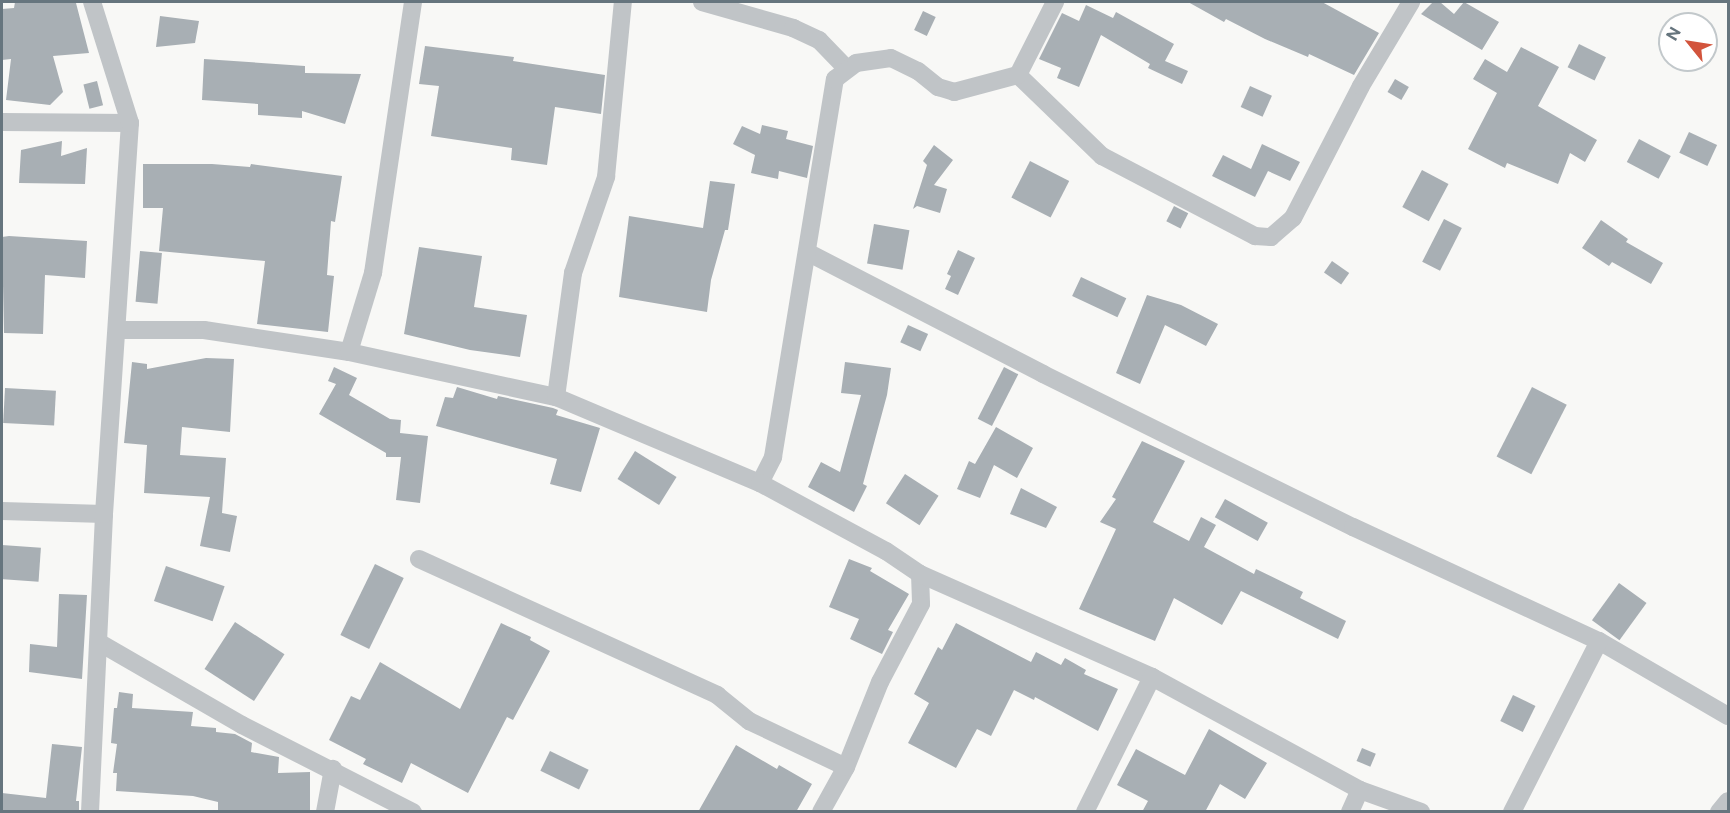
<!DOCTYPE html>
<html>
<head>
<meta charset="utf-8">
<style>
	body { margin:0 }
	#map { position:relative; width:1730px; height:813px; overflow:hidden; background:#f8f8f6; font-family:"Public Sans",sans-serif }
	div>[style] { position:absolute }
	[style*='--x'] { left:calc(var(--x)*1px); top:calc(var(--y)*1px); width:calc(var(--w)*1px); rotate:calc(var(--a)*1deg) }
	.building>* { inset:0; background:#a8afb4; transform-origin:0 0 }
	.minor>* { height:18px; margin:-9px; padding:0 9px; transform-origin:9px; border-radius:9px; background:#c0c4c7 }
	span { translate:-50% -50%; white-space:nowrap; text-align:center; line-height:1.15; -webkit-text-stroke:6px #fff; paint-order:stroke }
	.frame { position:absolute; inset:0; border:3px solid #66757e; pointer-events:none }
	.north { position:absolute; left:1658px; top:12px; width:60px; height:60px; box-sizing:border-box; background:#fff; border:2px solid #c2c8cb; border-radius:50%; rotate:300deg; font-size:16px; font-weight:700; line-height:24px; text-align:center; color:#66757e }
	.north::after { content:''; display:block; margin:auto; width:21px; height:27px; background:#d2543c; clip-path:polygon(50% 0,100% 100%,50% 72%,0 100%) }
</style>
</head>
<body>
<div id="map">
	<div class="building">
		<i style="clip-path:polygon(15px 2px,76px 3px,89px 53px,53px 56px,63px 92px,50px 105px,6px 100px,11px 59px,2px 60px,2px 9px,14px 8px)"></i>
		<i style="clip-path:polygon(1188px 2px,1322px 2px,1379px 33px,1354px 75px,1309px 54px,1308px 57px,1265px 39px,1226px 19px,1224px 22px)"></i>
		<i style="clip-path:polygon(1433px 2px,1440px 2px,1454px 14px,1464px 2px,1499px 22px,1482px 50px,1421px 14px)"></i>
		<i style="clip-path:polygon(1086px 5px,1113px 18px,1116px 12px,1174px 44px,1165px 61px,1188px 71px,1182px 84px,1148px 68px,1150px 64px,1101px 35px,1079px 87px,1057px 78px,1061px 68px,1039px 59px,1062px 13px,1079px 21px)"></i>
		<i style="left:923px;top:11px;width:14px;height:21px;rotate:25deg"></i>
		<i style="clip-path:polygon(160px 16px,199px 21px,195px 43px,156px 47px)"></i>
		<i style="left:1579px;top:44px;width:30px;height:26px;rotate:26deg"></i>
		<i style="clip-path:polygon(425px 46px,514px 57px,513px 61px,605px 75px,601px 114px,555px 107px,547px 165px,511px 160px,512px 148px,431px 136px,439px 86px,419px 84px)"></i>
		<i style="clip-path:polygon(1521px 47px,1559px 67px,1538px 106px,1597px 140px,1585px 162px,1570px 153px,1558px 184px,1507px 163px,1505px 168px,1468px 149px,1497px 93px,1473px 79px,1485px 59px,1507px 72px)"></i>
		<i style="clip-path:polygon(204px 59px,305px 66px,305px 73px,361px 74px,345px 124px,302px 111px,302px 118px,258px 115px,258px 104px,202px 100px)"></i>
		<i style="left:1395px;top:79px;width:16px;height:15px;rotate:30deg"></i>
		<i style="left:97px;top:81px;width:25px;height:14px;rotate:76deg"></i>
		<i style="left:1250px;top:86px;width:24px;height:23px;rotate:24deg"></i>
		<i style="clip-path:polygon(762px 125px,788px 131px,786px 139px,813px 146px,807px 178px,779px 171px,778px 179px,751px 173px,755px 155px,733px 144px,742px 126px,760px 134px)"></i>
		<i style="left:1689px;top:132px;width:31px;height:23px;rotate:25deg"></i>
		<i style="left:1639px;top:139px;width:36px;height:26px;rotate:28deg"></i>
		<i style="clip-path:polygon(62px 141px,61px 156px,87px 148px,85px 184px,19px 183px,21px 150px)"></i>
		<i style="clip-path:polygon(1262px 144px,1300px 162px,1290px 181px,1268px 171px,1255px 197px,1212px 176px,1223px 155px,1251px 169px)"></i>
		<i style="clip-path:polygon(934px 145px,953px 160px,934px 185px,947px 189px,940px 213px,917px 206px,913px 209px,927px 165px,923px 161px)"></i>
		<i style="left:1030px;top:161px;width:44px;height:41px;rotate:27deg"></i>
		<i style="clip-path:polygon(143px 164px,212px 164px,250px 167px,251px 164px,342px 176px,335px 222px,331px 221px,327px 275px,334px 276px,328px 332px,257px 324px,265px 261px,159px 251px,163px 208px,143px 208px)"></i>
		<i style="left:1422px;top:170px;width:30px;height:42px;rotate:28deg"></i>
		<i style="clip-path:polygon(710px 181px,735px 184px,728px 230px,725px 230px,711px 280px,707px 312px,619px 297px,629px 216px,703px 228px)"></i>
		<i style="left:1174px;top:206px;width:16px;height:17px;rotate:27deg"></i>
		<i style="left:1444px;top:219px;width:20px;height:48px;rotate:27deg"></i>
		<i style="clip-path:polygon(1601px 220px,1628px 239px,1626px 242px,1663px 263px,1651px 284px,1612px 262px,1609px 266px,1582px 248px)"></i>
		<i style="left:874px;top:224px;width:36px;height:40px;rotate:10deg"></i>
		<i style="clip-path:polygon(9px 236px,87px 241px,85px 278px,45px 275px,43px 334px,4px 333px,2px 237px)"></i>
		<i style="clip-path:polygon(419px 247px,482px 256px,474px 307px,527px 315px,520px 357px,470px 350px,404px 334px)"></i>
		<i style="clip-path:polygon(958px 250px,975px 258px,958px 295px,945px 289px,951px 276px,947px 274px)"></i>
		<i style="left:140px;top:251px;width:22px;height:51px;rotate:5deg"></i>
		<i style="left:1332px;top:261px;width:21px;height:14px;rotate:35deg"></i>
		<i style="left:1081px;top:277px;width:50px;height:21px;rotate:25deg"></i>
		<i style="clip-path:polygon(1147px 295px,1181px 305px,1218px 324px,1206px 346px,1165px 325px,1140px 384px,1116px 373px)"></i>
		<i style="left:908px;top:325px;width:22px;height:19px;rotate:24deg"></i>
		<i style="clip-path:polygon(206px 358px,234px 359px,230px 432px,182px 427px,180px 455px,226px 458px,222px 513px,237px 516px,230px 552px,200px 546px,210px 497px,144px 493px,147px 445px,124px 443px,132px 362px,147px 364px,147px 369px)"></i>
		<i style="clip-path:polygon(845px 362px,891px 368px,887px 395px,863px 484px,867px 486px,854px 512px,808px 487px,821px 462px,840px 472px,861px 395px,841px 393px)"></i>
		<i style="clip-path:polygon(334px 367px,357px 378px,349px 395px,390px 419px,401px 420px,400px 433px,428px 436px,420px 503px,396px 500px,401px 457px,386px 457px,386px 453px,319px 414px,336px 384px,328px 381px)"></i>
		<i style="left:1004px;top:367px;width:16px;height:58px;rotate:27deg"></i>
		<i style="clip-path:polygon(457px 387px,497px 399px,498px 396px,553px 408px,558px 410px,556px 415px,600px 428px,581px 492px,550px 484px,557px 459px,436px 426px,445px 397px,453px 398px)"></i>
		<i style="left:1532px;top:387px;width:39px;height:78px;rotate:27deg"></i>
		<i style="left:5px;top:388px;width:51px;height:35px;rotate:3deg"></i>
		<i style="clip-path:polygon(996px 427px,1033px 448px,1017px 478px,994px 465px,980px 498px,957px 489px,969px 461px,975px 464px)"></i>
		<i style="clip-path:polygon(1142px 441px,1185px 461px,1153px 522px,1189px 541px,1201px 517px,1216px 525px,1204px 547px,1254px 574px,1256px 569px,1303px 592px,1300px 598px,1346px 621px,1338px 639px,1241px 591px,1222px 625px,1174px 598px,1155px 641px,1079px 609px,1116px 529px,1100px 522px,1116px 499px,1112px 497px)"></i>
		<i style="left:635px;top:451px;width:49px;height:33px;rotate:32deg"></i>
		<i style="left:905px;top:474px;width:40px;height:35px;rotate:33deg"></i>
		<i style="clip-path:polygon(1021px 488px,1057px 507px,1046px 528px,1010px 514px)"></i>
		<i style="left:1225px;top:499px;width:49px;height:21px;rotate:29deg"></i>
		<i style="left:2px;top:545px;width:39px;height:34px;rotate:4deg"></i>
		<i style="clip-path:polygon(849px 559px,872px 568px,870px 571px,909px 594px,888px 630px,893px 632px,882px 654px,850px 639px,859px 619px,829px 607px)"></i>
		<i style="left:375px;top:564px;width:32px;height:79px;rotate:26deg"></i>
		<i style="left:166px;top:566px;width:62px;height:37px;rotate:19deg"></i>
		<i style="left:1619px;top:583px;width:34px;height:46px;rotate:36deg"></i>
		<i style="clip-path:polygon(59px 594px,87px 595px,82px 679px,29px 672px,30px 644px,57px 647px)"></i>
		<i style="left:235px;top:622px;width:59px;height:56px;rotate:33deg"></i>
		<i style="clip-path:polygon(501px 623px,531px 637px,530px 640px,550px 651px,513px 720px,507px 717px,468px 793px,411px 763px,402px 783px,363px 764px,366px 759px,329px 740px,351px 696px,360px 700px,380px 662px,460px 709px)"></i>
		<i style="clip-path:polygon(956px 623px,1031px 662px,1036px 652px,1061px 665px,1065px 658px,1086px 670px,1084px 674px,1118px 689px,1098px 731px,1035px 697px,1034px 700px,1014px 690px,991px 736px,977px 729px,956px 768px,908px 743px,929px 703px,914px 694px,938px 647px,942px 650px)"></i>
		<i style="clip-path:polygon(119px 692px,133px 694px,132px 708px,193px 712px,191px 726px,216px 728px,216px 732px,235px 734px,252px 743px,251px 752px,279px 757px,278px 773px,310px 772px,310px 812px,218px 812px,218px 802px,193px 796px,116px 791px,117px 773px,113px 773px,117px 744px,111px 743px,114px 708px,117px 708px)"></i>
		<i style="left:1513px;top:695px;width:25px;height:29px;rotate:26deg"></i>
		<i style="clip-path:polygon(1209px 729px,1267px 763px,1245px 799px,1220px 784px,1205px 812px,1142px 812px,1148px 801px,1117px 785px,1136px 749px,1185px 775px)"></i>
		<i style="clip-path:polygon(52px 744px,82px 747px,76px 801px,79px 801px,79px 812px,2px 812px,2px 793px,46px 798px)"></i>
		<i style="clip-path:polygon(736px 745px,777px 769px,779px 765px,812px 784px,796px 812px,698px 812px)"></i>
		<i style="left:1362px;top:748px;width:15px;height:14px;rotate:23deg"></i>
		<i style="left:550px;top:751px;width:43px;height:22px;rotate:26deg"></i>
	</div>
	<div class="minor">
		<i style="--x:702;--y:2;--w:95;--a:15.9"></i>
		<i style="--x:793;--y:28;--w:29;--a:25"></i>
		<i style="--x:819;--y:40;--w:40;--a:46"></i>
		<i style="--x:1018;--y:75;--w:117;--a:44"></i>
		<i style="--x:1102;--y:156;--w:173;--a:27.6"></i>
		<i style="--x:1255;--y:236;--w:16;--a:4"></i>
		<i style="--x:1271;--y:237;--w:29;--a:-41"></i>
		<i style="--x:1293;--y:218;--w:148;--a:-62.7"></i>
		<i style="--x:1361;--y:86;--w:98;--a:-59.2"></i>
		<i style="--x:2;--y:122;--w:128;--a:0.4"></i>
		<i style="--x:807;--y:252;--w:266;--a:27.3"></i>
		<i style="--x:1043;--y:374;--w:346;--a:26.3"></i>
		<i style="--x:1353;--y:527;--w:271;--a:24.9"></i>
		<i style="--x:1599;--y:641;--w:149;--a:30.2"></i>
		<i style="--x:118;--y:330;--w:86;--a:0"></i>
		<i style="--x:204;--y:330;--w:147;--a:8.6"></i>
		<i style="--x:349;--y:352;--w:212;--a:12.3"></i>
		<i style="--x:556;--y:397;--w:221;--a:22.9"></i>
		<i style="--x:760;--y:483;--w:29;--a:-63"></i>
		<i style="--x:773;--y:457;--w:383;--a:-80.7"></i>
		<i style="--x:835;--y:79;--w:26;--a:-37"></i>
		<i style="--x:856;--y:63;--w:35;--a:-8"></i>
		<i style="--x:891;--y:58;--w:30;--a:26"></i>
		<i style="--x:918;--y:71;--w:26;--a:39"></i>
		<i style="--x:938;--y:87;--w:17;--a:17"></i>
		<i style="--x:954;--y:92;--w:66;--a:-14.9"></i>
		<i style="--x:1018;--y:75;--w:82;--a:-63.1"></i>
		<i style="--x:349;--y:352;--w:83;--a:-73.1"></i>
		<i style="--x:373;--y:273;--w:274;--a:-81.6"></i>
		<i style="--x:556;--y:397;--w:125;--a:-82.2"></i>
		<i style="--x:573;--y:273;--w:102;--a:-71"></i>
		<i style="--x:606;--y:177;--w:176;--a:-84.5"></i>
		<i style="--x:760;--y:483;--w:143;--a:28.4"></i>
		<i style="--x:886;--y:551;--w:41;--a:34.1"></i>
		<i style="--x:920;--y:574;--w:30;--a:88"></i>
		<i style="--x:921;--y:604;--w:88;--a:117.7"></i>
		<i style="--x:880;--y:682;--w:92;--a:111.8"></i>
		<i style="--x:846;--y:767;--w:51;--a:119.1"></i>
		<i style="--x:2;--y:511;--w:102;--a:1.7"></i>
		<i style="--x:419;--y:559;--w:328;--a:24.5"></i>
		<i style="--x:717;--y:695;--w:41;--a:39.1"></i>
		<i style="--x:749;--y:721;--w:107;--a:25.4"></i>
		<i style="--x:920;--y:574;--w:254;--a:23.9"></i>
		<i style="--x:1152;--y:677;--w:237;--a:28.5"></i>
		<i style="--x:1360;--y:790;--w:65;--a:19.8"></i>
		<i style="--x:100;--y:643;--w:164;--a:30"></i>
		<i style="--x:242;--y:725;--w:192;--a:27"></i>
		<i style="--x:90;--y:812;--w:298;--a:-87.3"></i>
		<i style="--x:104;--y:514;--w:392;--a:-86.2"></i>
		<i style="--x:130;--y:123;--w:127;--a:-107.4"></i>
		<i style="--x:325;--y:812;--w:44;--a:-79.5"></i>
		<i style="--x:1085;--y:812;--w:151;--a:-63.6"></i>
		<i style="--x:1350;--y:812;--w:24;--a:-66"></i>
		<i style="--x:1512;--y:812;--w:192;--a:-63"></i>
		<i style="--x:1719;--y:812;--w:14;--a:-51"></i>
	</div>
	<div class="frame"></div>
	<div class="north">N</div>
</div>
</body>
</html>
